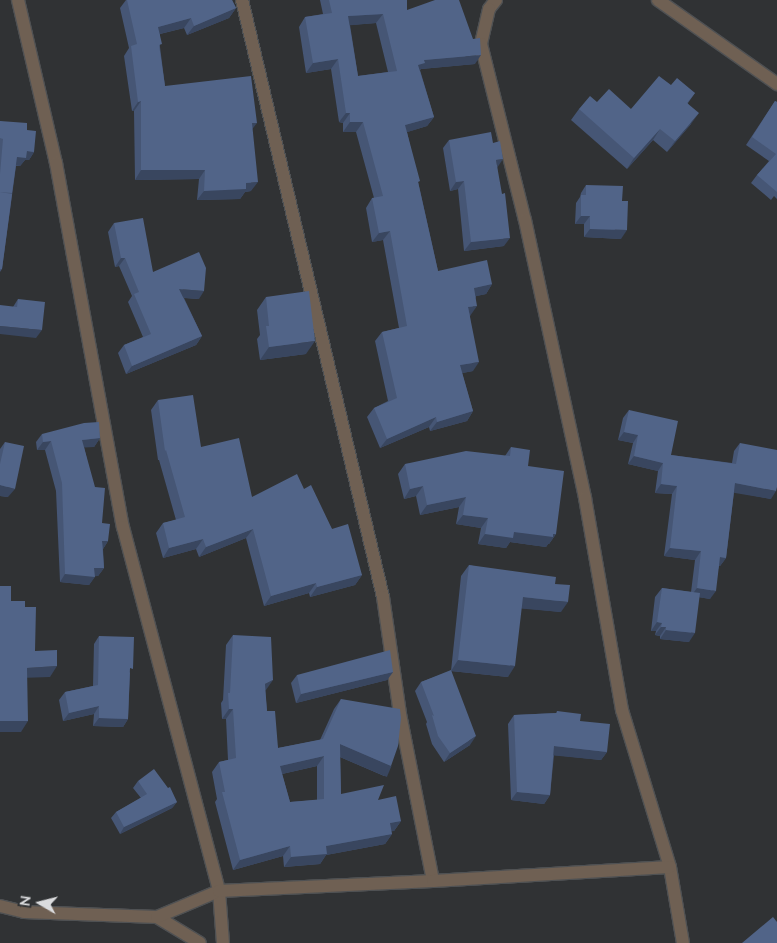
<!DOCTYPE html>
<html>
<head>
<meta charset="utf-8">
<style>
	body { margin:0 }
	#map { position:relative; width:777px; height:943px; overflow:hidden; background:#303234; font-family:Mulish,sans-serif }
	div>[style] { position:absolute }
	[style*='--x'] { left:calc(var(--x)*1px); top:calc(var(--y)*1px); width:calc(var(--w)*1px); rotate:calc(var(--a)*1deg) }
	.roads { filter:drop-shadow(1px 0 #4f5153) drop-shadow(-1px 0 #4f5153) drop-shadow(0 1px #4f5153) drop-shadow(0 -1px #4f5153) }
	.minor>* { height:12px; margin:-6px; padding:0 6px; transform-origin:6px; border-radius:6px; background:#6f6053 }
	.wall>* { inset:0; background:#465675 }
	.shaded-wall>* { inset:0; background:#39465f; transform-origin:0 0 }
	.building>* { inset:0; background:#516488 }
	span { translate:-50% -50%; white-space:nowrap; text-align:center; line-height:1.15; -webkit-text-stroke:5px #303234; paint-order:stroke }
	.north { position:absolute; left:15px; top:878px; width:50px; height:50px; -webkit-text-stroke:4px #303234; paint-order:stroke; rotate:278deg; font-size:14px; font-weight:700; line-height:20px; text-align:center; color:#dbdcde }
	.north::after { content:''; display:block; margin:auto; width:18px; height:22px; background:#dbdcde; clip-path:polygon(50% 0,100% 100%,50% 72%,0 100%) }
</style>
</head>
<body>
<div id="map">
	<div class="roads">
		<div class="minor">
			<i style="--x:18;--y:0;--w:167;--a:76.9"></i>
			<i style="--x:56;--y:163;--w:370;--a:79.6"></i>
			<i style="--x:123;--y:527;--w:376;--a:75.2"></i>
			<i style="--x:219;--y:891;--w:52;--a:85.6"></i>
			<i style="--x:242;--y:0;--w:613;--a:76.71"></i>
			<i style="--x:383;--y:597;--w:118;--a:81.7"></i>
			<i style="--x:400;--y:714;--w:170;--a:78.8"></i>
			<i style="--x:496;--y:0;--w:11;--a:128"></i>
			<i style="--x:489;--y:9;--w:36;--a:103"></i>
			<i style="--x:481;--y:44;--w:181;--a:76"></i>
			<i style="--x:525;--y:220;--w:284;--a:77.8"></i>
			<i style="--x:585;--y:498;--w:215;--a:80.1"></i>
			<i style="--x:622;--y:710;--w:164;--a:73"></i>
			<i style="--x:670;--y:867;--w:77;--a:80.3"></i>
			<i style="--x:658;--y:0;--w:146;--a:35.2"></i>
			<i style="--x:0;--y:906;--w:25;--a:14"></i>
			<i style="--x:24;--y:912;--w:133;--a:2.2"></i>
			<i style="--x:157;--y:917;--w:50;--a:31.2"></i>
			<i style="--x:157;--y:917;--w:67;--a:-22.8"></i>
			<i style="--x:219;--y:891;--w:214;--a:-2.7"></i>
			<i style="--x:433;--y:881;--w:237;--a:-3.4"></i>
		</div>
	</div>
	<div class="wall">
		<i style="clip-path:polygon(126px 0,232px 0,236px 8px,229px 18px,187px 35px,184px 28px,160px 34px,160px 47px,165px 86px,252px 129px,251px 191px,245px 192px,240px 199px,197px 200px,199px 179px,135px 180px,134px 111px,132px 111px,124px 56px,129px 48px,120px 8px)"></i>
		<i style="clip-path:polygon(evenodd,320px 0,407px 0,407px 10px,475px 64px,421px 69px,420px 70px,434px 117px,427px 126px,407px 132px,438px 271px,492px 284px,486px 294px,476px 296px,470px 316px,473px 371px,462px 373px,473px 411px,467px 421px,430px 431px,429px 427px,380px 448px,367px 417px,374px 408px,388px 401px,375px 341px,382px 332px,399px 328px,383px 240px,372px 242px,366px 208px,372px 198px,374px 198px,356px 132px,343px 132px,343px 123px,339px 122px,331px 69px,306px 73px,299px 27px,305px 17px,323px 14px,320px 0,376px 23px,388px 72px,358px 76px,350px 25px,376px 23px)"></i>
		<i style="clip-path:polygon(671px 85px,695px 93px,688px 103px,691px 124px,667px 152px,653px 140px,627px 169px,571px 120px,579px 109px,597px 102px,631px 109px)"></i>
		<i style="clip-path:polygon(775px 101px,777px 102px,777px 199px,774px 196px,771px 200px,751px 183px,757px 175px,769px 161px,746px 145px)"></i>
		<i style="clip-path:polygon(0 121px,27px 130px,34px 152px,29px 160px,25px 160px,20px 166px,16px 166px,2px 269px,0 272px)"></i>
		<i style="clip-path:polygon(449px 140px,497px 167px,504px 246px,464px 251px,458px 189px,450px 191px,443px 148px)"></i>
		<i style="clip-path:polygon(586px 185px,621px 239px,584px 237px,584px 224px,575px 224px,576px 203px,580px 197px,581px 193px)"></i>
		<i style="clip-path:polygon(114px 223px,153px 272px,199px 299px,184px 298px,202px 336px,196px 345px,126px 374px,118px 353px,124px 345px,143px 337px,128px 302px,132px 296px,119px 266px,115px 267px,108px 232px)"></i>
		<i style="clip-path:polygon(266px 297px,306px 354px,260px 360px,257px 339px,260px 335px,257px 310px)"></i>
		<i style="clip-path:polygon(18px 299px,36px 338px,13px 307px)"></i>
		<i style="clip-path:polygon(158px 400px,201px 447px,252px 497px,304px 489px,332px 529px,362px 575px,355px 585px,310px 597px,309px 593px,264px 606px,246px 538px,199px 557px,196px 549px,163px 558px,156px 533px,163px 523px,176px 520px,159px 460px,158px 460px,151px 410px)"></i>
		<i style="clip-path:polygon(629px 410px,671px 455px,732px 463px,734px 451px,740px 443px,771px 499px,734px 492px,726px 558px,720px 566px,719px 566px,710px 599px,699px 597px,689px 642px,660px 639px,660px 636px,655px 635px,656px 631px,651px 631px,655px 597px,662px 588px,691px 592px,695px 560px,664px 556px,672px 494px,655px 493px,658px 471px,628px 464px,633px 443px,618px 440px,623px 418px)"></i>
		<i style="clip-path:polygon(42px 434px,100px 438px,94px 447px,84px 447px,102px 523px,108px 541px,103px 549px,104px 568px,98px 576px,95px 576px,89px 585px,60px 582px,56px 491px,45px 450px,37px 450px,36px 442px)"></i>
		<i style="clip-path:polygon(5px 442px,8px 497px,0 496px,0 449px)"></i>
		<i style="clip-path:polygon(511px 447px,528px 466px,556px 534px,549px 544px,548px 544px,546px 547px,510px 542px,506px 548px,478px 544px,481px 528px,456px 524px,459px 507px,420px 515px,416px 496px,404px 499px,398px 474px,405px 464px,505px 456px)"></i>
		<i style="clip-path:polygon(469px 565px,555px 584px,561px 612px,521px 608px,508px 677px,451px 671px,470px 745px,444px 762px,432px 744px,426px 724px,427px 722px,415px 691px,421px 682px,451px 671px,461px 576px)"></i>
		<i style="clip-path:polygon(evenodd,233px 635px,266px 690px,265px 690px,267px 711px,278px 748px,320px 740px,334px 709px,341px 699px,391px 766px,384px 776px,340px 757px,341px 794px,378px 800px,401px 821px,394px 831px,391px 831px,392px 834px,385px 844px,326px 855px,320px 864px,284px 867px,283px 856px,233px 870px,215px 802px,217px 799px,212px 772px,219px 762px,228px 760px,226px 719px,222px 719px,221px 703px,223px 700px,226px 645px,233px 635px,317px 766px,317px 800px,290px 802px,282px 774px,317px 766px)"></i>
		<i style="clip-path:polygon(99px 636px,130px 673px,128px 719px,123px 727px,93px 726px,94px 714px,63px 721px,59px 700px,65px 692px,93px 686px,94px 644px)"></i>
		<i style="clip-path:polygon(393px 672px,387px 680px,296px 703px,291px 683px,297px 675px)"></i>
		<i style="clip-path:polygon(557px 711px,580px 721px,607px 752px,601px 760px,554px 755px,550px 795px,544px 804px,511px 800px,508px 724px,514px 715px,556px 713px)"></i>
		<i style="clip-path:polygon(138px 781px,177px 802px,172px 808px,120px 834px,111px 818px,116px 812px,141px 798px,133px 788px)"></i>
	</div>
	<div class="shaded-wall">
		<i style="clip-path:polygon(236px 8px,229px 18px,187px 35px,194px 26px)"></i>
		<i style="clip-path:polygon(383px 14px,376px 23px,342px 26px,348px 16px)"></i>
		<i style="clip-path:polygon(191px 18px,184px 28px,151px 36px,158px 27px)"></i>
		<i style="clip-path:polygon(481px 55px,475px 64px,421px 69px,418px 73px,418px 65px,424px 60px)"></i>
		<i style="clip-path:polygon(338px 59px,331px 69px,306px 73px,313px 63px)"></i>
		<i style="clip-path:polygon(141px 101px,134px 111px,132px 111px,138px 102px)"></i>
		<i style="clip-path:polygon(346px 113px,350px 113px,343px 123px,339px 122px)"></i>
		<i style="clip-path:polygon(699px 113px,691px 124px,667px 152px,675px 141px)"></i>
		<i style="clip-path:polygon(434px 117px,427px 126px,398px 135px,405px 125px)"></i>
		<i style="clip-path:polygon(350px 122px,363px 122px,356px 132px,343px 132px)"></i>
		<i style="clip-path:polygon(252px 123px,257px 123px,250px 132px)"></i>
		<i style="clip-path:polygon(660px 129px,653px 140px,627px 169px,634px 158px)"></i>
		<i style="clip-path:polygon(27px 151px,34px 152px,29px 160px,25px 160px,20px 166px,12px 165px,17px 157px)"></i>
		<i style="clip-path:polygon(503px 159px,497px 168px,496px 160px)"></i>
		<i style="clip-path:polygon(141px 170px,205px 170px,199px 179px,135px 180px)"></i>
		<i style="clip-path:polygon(464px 181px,458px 189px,450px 191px,456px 182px)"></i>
		<i style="clip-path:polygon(258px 182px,251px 191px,245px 192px,240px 199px,197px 200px,204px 191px,246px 183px)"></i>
		<i style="clip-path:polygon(581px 216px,590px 216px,584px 224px,575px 224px)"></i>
		<i style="clip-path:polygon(590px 229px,627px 230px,621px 239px,584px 237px)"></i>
		<i style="clip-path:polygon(390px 231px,383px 240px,372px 242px,379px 233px)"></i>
		<i style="clip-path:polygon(510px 238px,504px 246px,464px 251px,471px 242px)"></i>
		<i style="clip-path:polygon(121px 258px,125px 258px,119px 266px,115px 267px)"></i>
		<i style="clip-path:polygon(492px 284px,486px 294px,468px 298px,474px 288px)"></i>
		<i style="clip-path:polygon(179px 289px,204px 291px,199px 299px,174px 297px)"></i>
		<i style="clip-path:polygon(477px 306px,470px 316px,468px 307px)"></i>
		<i style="clip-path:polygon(0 326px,42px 330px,36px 338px,0 334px)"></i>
		<i style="clip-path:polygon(202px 336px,196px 345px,126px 374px,132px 366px)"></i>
		<i style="clip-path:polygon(315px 341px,306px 354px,260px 360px,269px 347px)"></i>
		<i style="clip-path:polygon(479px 362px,473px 371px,453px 375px,460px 365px)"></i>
		<i style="clip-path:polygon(473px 411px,467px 421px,430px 431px,437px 422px)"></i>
		<i style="clip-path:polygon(436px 417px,429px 427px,380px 448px,387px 439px)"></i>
		<i style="clip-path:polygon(624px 432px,638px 435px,633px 443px,618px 440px)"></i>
		<i style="clip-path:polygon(100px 438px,94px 447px,76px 448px,82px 440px)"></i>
		<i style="clip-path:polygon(51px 441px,45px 450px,37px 450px,43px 442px)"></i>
		<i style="clip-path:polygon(634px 456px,663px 463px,658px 471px,628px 464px)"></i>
		<i style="clip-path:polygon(735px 483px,776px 491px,771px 499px,729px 492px)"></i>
		<i style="clip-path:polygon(661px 484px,677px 486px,672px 494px,655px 493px)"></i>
		<i style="clip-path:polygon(0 485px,15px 489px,8px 497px,0 496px)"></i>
		<i style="clip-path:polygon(423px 486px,416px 496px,404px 499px,410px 489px)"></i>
		<i style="clip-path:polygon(466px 497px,459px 507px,420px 515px,427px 505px)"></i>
		<i style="clip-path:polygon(463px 515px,488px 518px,481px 528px,456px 524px)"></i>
		<i style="clip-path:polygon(253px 529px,246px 538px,199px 557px,206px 547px)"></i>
		<i style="clip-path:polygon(514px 532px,553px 534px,556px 534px,549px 544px,548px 544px,546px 547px,510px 542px,506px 548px,478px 544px,485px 534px)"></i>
		<i style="clip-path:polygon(203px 539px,196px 549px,163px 558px,169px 548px)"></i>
		<i style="clip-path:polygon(102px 541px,108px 541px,103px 549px)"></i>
		<i style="clip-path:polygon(670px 548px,701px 551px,695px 560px,664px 556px)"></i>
		<i style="clip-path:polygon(720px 557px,726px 558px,720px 566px,714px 565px)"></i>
		<i style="clip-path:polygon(94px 568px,104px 568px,98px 576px,89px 577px,95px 577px,89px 585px,60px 582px,65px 574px)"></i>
		<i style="clip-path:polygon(362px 575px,355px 585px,310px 597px,317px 587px)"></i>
		<i style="clip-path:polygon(316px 583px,309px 593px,264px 606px,271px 596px)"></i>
		<i style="clip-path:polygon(697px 588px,716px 591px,710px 599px,691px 596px)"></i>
		<i style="clip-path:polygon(523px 597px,568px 602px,561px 612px,515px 608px)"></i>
		<i style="clip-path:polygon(657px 622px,662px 623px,656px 631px,651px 631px)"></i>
		<i style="clip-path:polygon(661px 627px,666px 627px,660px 636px,655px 635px)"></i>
		<i style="clip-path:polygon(666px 630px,695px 633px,689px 642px,660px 639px)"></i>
		<i style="clip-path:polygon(458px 660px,515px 666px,508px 677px,451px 671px)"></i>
		<i style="clip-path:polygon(57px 666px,50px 677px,20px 678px,27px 668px)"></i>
		<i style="clip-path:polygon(393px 672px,387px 680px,296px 703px,301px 694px)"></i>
		<i style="clip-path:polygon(273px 680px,266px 690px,258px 694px,265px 684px)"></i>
		<i style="clip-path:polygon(99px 706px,94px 714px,63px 721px,69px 713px)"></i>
		<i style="clip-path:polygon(229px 709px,233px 709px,226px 719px,222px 719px)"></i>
		<i style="clip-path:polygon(99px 718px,128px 719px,123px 727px,93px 726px)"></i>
		<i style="clip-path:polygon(0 721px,28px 721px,21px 732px,0 732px)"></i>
		<i style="clip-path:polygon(476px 736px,470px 745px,444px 762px,450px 753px)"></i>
		<i style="left:340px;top:744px;width:56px;height:12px;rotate:23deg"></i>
		<i style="clip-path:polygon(554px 746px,607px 752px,601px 760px,549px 755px)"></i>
		<i style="clip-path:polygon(324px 756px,317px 766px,273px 776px,280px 766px)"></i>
		<i style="clip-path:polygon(517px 792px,550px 795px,544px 804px,511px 800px)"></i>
		<i style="clip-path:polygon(177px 802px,172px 808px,120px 834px,124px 827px)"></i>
		<i style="clip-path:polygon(401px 821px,394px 831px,383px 833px,390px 823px)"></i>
		<i style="clip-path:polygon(392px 834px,385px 844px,326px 855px,320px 864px,284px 867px,291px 857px,326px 846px)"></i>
		<i style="clip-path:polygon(290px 846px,283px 856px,233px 870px,240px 860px)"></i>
	</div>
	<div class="building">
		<i style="clip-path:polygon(127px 0,232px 0,236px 8px,194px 26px,191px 18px,158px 27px,162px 44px,159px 45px,165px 86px,251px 76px,257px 123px,252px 123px,258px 182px,246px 183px,246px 189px,204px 191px,205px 170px,141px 170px,141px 101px,138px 102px,131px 46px,137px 44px)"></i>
		<i style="clip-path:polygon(evenodd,329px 0,407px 0,407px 10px,435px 0,459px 0,473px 39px,480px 38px,481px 55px,424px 60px,425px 63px,418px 65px,434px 117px,405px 125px,420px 181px,418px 182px,438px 271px,487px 260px,492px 284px,474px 288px,477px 306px,468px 307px,479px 362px,460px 365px,473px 411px,437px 422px,436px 417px,387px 439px,374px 408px,397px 398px,382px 332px,407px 326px,390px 231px,379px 233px,372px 198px,383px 196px,363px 122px,350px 122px,350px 113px,346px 113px,338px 59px,313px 63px,305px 17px,332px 13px,329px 0,383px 14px,397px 71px,358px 76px,348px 16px,383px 14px)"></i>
		<i style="clip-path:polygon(659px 76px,671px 85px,677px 78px,695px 93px,687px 103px,699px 113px,675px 141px,660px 129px,634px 158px,579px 109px,590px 96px,597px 102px,609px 89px,631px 109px)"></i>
		<i style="clip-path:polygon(775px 101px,777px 102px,777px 192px,757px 175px,776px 154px,752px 137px)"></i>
		<i style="clip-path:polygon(0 121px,27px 123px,27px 130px,36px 131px,34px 152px,27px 151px,26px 158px,17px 157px,12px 193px,0 192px,0 174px,3px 139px,0 138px)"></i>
		<i style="clip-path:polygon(491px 132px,493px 143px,500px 141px,503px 159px,496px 160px,502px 194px,505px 193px,510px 238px,471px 242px,464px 181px,456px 182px,449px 140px)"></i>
		<i style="clip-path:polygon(586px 185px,623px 186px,622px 201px,628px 201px,627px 230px,590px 229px,590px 216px,581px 216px,581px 195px,586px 195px)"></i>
		<i style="clip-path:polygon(0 192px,12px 194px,2px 269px,0 269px)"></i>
		<i style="clip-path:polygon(143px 218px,153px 272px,199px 252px,206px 268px,204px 291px,179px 289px,202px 336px,132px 366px,124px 345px,151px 334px,134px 294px,139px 292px,125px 258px,121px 258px,114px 223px)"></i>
		<i style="clip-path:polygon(309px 291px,315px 341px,269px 347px,266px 326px,269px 326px,266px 297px)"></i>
		<i style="clip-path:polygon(18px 299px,45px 302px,42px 330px,0 326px,0 305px,17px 307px)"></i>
		<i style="clip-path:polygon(193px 395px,201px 447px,239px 438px,252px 497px,297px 474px,304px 489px,311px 485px,332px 529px,348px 524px,362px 575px,317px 587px,316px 583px,271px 596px,253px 529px,206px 547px,203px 539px,169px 548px,163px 523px,185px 517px,166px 450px,165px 451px,158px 400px)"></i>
		<i style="clip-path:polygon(629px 410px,678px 421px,671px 455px,736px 464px,740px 443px,777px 450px,777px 487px,776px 491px,735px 483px,726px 558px,720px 557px,716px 591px,697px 588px,701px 551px,670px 548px,677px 486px,661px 484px,663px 463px,634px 456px,638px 435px,624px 432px)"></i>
		<i style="clip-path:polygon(99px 422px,100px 438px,82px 440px,95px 487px,105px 488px,102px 523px,110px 524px,108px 541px,102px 541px,104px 568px,94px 568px,95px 577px,65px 574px,62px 483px,51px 441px,43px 442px,42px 434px,84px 423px)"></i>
		<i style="clip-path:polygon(5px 442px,24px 446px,15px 489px,0 485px,0 464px)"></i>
		<i style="clip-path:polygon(511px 447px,530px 450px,528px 466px,564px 471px,556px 534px,553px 534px,553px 537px,514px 532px,513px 538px,485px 534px,488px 518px,463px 515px,466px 497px,427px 505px,423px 486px,410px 489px,405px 464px,466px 451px,510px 456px)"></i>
		<i style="clip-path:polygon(469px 565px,556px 577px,555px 584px,570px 585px,568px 602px,523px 597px,515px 666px,458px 660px)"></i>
		<i style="clip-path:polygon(0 586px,11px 586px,11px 601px,25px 601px,25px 607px,36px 607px,35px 651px,57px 650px,57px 666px,27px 668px,28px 721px,0 721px)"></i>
		<i style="clip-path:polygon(662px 588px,700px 593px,695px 633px,666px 630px,666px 627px,661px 627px,662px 623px,657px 622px)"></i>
		<i style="clip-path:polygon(evenodd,233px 635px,271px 637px,273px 680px,265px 684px,267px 711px,275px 711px,278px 748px,323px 739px,341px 699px,400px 709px,401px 718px,398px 746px,391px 766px,340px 744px,341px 794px,384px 785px,378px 800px,396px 796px,401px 821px,390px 823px,392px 834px,326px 846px,327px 854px,291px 857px,290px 846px,240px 860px,222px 792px,225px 792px,219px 762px,236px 758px,233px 709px,229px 709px,228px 693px,230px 693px,233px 635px,324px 756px,324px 799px,290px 802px,280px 766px,324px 756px)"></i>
		<i style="clip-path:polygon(99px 636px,134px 637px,133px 669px,130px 668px,128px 719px,99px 718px,99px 706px,69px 713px,65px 692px,98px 685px)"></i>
		<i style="clip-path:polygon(390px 650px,393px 672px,301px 694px,297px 675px)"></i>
		<i style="clip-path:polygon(451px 670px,476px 736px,450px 753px,438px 736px,432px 715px,434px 716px,421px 682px)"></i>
		<i style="clip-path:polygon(557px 711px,581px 714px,580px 721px,610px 724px,607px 752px,554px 746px,550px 795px,517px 792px,514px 715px,557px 713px)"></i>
		<i style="clip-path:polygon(154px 769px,168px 788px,170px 787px,177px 802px,124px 827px,116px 812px,147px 794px,138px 781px)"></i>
		<i style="clip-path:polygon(773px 917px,777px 922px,777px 943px,742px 943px)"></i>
	</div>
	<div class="north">N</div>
</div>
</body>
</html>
